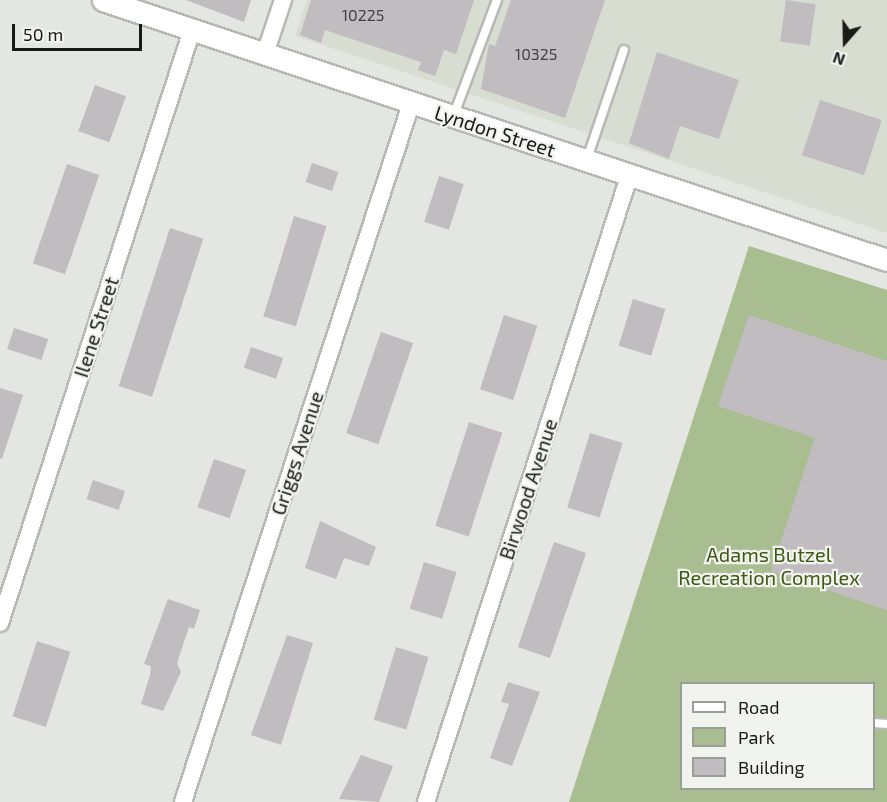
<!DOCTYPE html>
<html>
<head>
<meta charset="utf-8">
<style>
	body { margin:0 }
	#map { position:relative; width:887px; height:802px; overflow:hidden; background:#e4e6e1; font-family:"Exo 2",sans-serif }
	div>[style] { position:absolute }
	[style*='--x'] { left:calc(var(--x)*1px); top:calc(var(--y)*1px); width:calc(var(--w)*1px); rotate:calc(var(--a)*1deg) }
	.built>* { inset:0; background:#d7ddd1 }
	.green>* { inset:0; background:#a8bd90 }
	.building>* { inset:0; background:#c1bcbf; transform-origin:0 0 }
	.roads { filter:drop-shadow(2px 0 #b7b9b5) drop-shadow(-2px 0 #b7b9b5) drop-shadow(0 2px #b7b9b5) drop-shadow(0 -2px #b7b9b5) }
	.service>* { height:8px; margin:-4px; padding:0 4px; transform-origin:4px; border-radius:4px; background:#fff }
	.minor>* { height:16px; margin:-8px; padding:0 8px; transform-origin:8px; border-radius:8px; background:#fff }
	.tertiary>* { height:21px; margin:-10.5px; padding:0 10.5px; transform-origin:10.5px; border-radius:10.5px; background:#fff }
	span { translate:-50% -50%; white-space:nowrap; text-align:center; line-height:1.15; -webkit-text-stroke:4.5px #f1f3ee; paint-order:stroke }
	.number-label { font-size:16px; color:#444342 }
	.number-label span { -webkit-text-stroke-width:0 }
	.street-label { font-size:20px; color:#1a1b19 }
	.park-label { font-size:20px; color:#3f5912 }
	.legend { position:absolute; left:680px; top:682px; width:195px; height:108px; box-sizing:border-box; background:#f1f3ee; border:2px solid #9b9d99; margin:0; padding:8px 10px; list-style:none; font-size:18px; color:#1a1b19 }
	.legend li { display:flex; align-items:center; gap:12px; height:30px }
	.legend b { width:30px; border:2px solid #9b9d99 }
	.north { position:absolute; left:815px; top:12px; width:60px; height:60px; -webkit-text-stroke:4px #f1f3ee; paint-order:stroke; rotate:200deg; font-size:16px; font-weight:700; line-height:24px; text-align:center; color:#1a1b19 }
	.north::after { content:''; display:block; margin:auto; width:21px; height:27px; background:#1a1b19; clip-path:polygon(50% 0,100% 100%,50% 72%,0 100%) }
	.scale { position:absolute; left:12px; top:24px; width:130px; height:27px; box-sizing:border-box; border:3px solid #1a1b19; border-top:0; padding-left:8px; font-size:18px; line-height:21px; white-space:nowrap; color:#1a1b19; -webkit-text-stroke:4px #f1f3ee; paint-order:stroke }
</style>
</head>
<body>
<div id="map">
	<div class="built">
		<i style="clip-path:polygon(307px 0,887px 0,887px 233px,295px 36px)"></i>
	</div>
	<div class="green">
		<i style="clip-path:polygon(evenodd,749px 246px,887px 290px,887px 802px,569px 802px,749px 246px,682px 684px,874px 684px,874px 788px,682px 788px,682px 684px)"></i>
	</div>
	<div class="building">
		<i style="clip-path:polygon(186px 0,251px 0,244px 22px)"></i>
		<i style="clip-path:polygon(311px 0,474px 0,456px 54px,444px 50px,435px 76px,418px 70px,421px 62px,325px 30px,321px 43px,300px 35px)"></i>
		<i style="clip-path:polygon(511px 0,605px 0,565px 118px,481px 89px,489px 44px,495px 46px)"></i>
		<i style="left:786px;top:0;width:30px;height:42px;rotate:8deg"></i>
		<i style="clip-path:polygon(657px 52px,739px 80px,719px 139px,680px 126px,669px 159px,629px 143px)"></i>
		<i style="left:95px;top:85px;width:33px;height:49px;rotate:20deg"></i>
		<i style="left:820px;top:100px;width:65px;height:58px;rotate:18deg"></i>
		<i style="left:312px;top:163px;width:28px;height:20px;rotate:19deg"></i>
		<i style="left:67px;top:164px;width:34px;height:105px;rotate:19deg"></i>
		<i style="left:439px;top:176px;width:26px;height:48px;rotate:18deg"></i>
		<i style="left:294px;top:216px;width:34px;height:105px;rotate:17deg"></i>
		<i style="left:170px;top:228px;width:35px;height:166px;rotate:18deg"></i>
		<i style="left:633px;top:299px;width:34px;height:49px;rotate:17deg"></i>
		<i style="left:504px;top:315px;width:35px;height:78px;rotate:18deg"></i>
		<i style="clip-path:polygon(749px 315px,887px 361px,887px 610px,771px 571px,815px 438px,718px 406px)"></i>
		<i style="left:14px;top:328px;width:36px;height:22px;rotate:18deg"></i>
		<i style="left:381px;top:332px;width:34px;height:107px;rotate:19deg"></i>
		<i style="left:251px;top:347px;width:34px;height:22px;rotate:19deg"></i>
		<i style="clip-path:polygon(0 388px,23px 395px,2px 459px,0 458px)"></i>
		<i style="left:469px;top:422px;width:35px;height:109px;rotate:18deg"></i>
		<i style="left:590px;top:433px;width:34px;height:78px;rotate:17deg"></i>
		<i style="left:214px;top:459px;width:34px;height:51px;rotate:19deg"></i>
		<i style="left:93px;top:480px;width:34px;height:20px;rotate:19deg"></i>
		<i style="clip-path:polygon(320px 521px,376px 547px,369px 566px,344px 558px,336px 579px,305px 568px)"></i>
		<i style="left:554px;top:542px;width:34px;height:111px;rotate:19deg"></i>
		<i style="left:424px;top:562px;width:34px;height:49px;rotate:17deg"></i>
		<i style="clip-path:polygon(168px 599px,200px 610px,194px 629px,189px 627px,177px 663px,181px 672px,163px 711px,141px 704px,150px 675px,151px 666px,144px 664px)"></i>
		<i style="clip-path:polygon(287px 635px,313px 643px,281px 745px,251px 735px)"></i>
		<i style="left:37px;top:641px;width:35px;height:79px;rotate:18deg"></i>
		<i style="left:396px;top:647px;width:34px;height:76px;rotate:17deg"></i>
		<i style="clip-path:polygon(508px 682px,540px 692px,512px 766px,490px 758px,509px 704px,501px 702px)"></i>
		<i style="clip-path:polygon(361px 755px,393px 766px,379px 802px,339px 799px)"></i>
	</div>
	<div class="roads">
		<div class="service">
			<i style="--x:453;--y:117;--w:125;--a:-69.4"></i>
			<i style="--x:587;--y:159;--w:115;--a:-71.3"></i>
			<i style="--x:874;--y:723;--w:13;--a:4"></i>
		</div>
		<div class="minor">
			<i style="--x:265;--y:54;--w:57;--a:-71.6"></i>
			<i style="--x:0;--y:623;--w:623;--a:-72.06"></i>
			<i style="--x:183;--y:802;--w:734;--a:-71.91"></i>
			<i style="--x:426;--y:802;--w:657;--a:-72.01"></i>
		</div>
		<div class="tertiary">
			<i style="--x:103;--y:0;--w:826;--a:18.35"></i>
		</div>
	</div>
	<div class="number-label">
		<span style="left:363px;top:15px">10225</span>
		<span style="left:536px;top:54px">10325</span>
	</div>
	<div class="street-label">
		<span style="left:495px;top:131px;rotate:18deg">Lyndon Street</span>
		<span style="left:96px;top:327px;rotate:-72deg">Ilene Street</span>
		<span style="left:297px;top:453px;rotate:-72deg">Griggs Avenue</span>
		<span style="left:528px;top:489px;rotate:-72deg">Birwood Avenue</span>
	</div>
	<div class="park-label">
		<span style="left:769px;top:566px">Adams Butzel<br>Recreation Complex</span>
	</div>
	<ul class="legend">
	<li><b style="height:8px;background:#fff"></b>Road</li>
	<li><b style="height:16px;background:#a8bd90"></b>Park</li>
	<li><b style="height:16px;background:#c1bcbf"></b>Building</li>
	</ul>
	<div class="north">N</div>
	<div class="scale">50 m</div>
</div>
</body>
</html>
